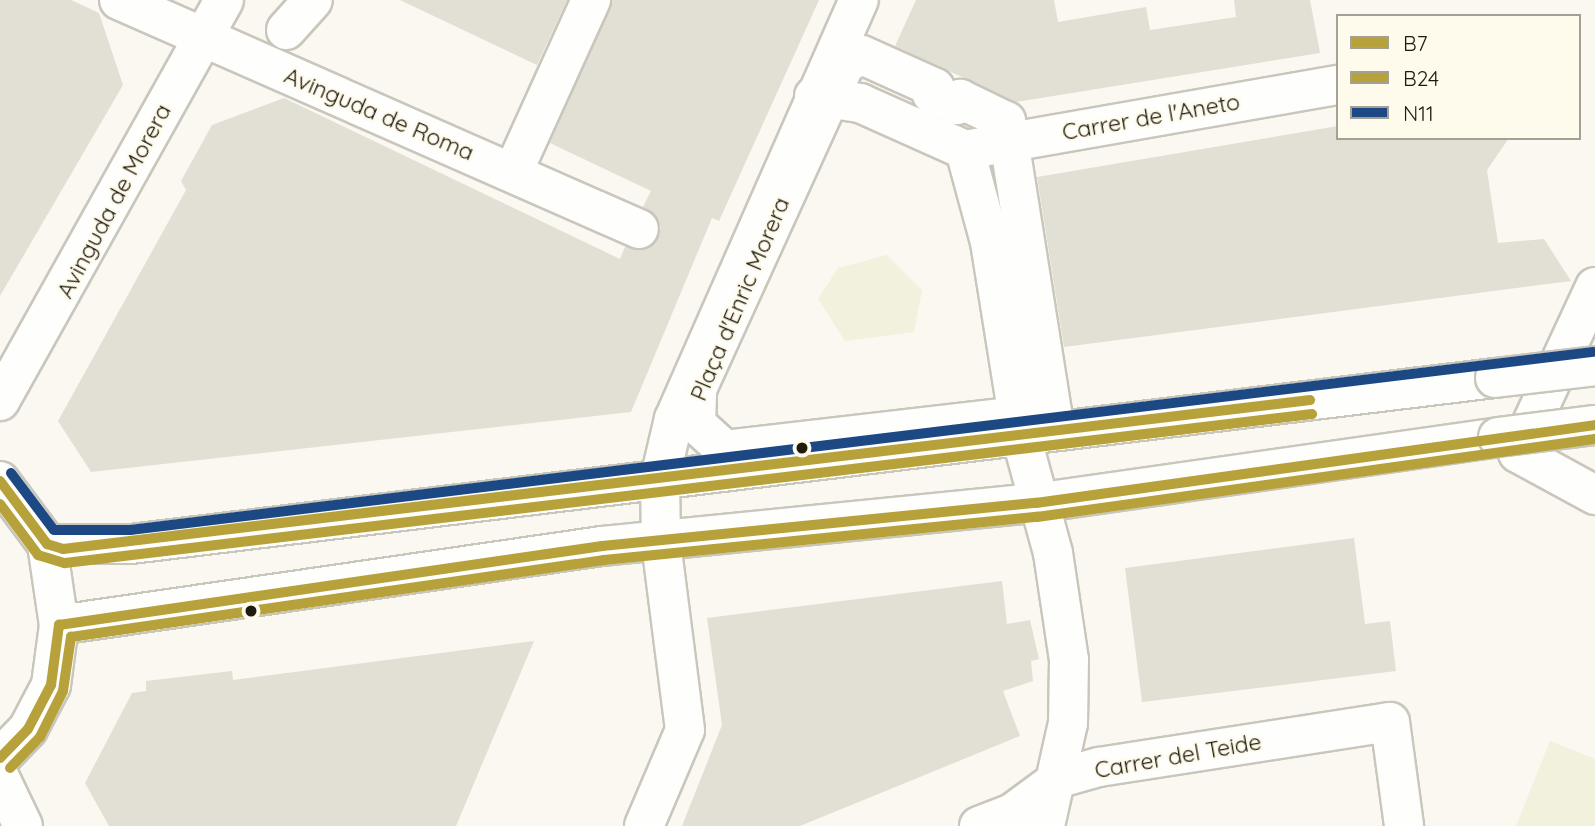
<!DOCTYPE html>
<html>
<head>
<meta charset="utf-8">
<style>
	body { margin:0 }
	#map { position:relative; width:1595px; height:826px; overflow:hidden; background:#faf8f0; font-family:Quicksand,sans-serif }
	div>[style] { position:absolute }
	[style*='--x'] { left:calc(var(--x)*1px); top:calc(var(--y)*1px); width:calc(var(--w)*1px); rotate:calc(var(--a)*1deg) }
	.green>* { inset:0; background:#f1f1dd }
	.building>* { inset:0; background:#e2dfd5 }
	.roads { filter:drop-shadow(2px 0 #c9c6bc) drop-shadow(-2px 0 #c9c6bc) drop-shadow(0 2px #c9c6bc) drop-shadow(0 -2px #c9c6bc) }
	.pedestrian>* { height:38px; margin:-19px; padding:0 19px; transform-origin:19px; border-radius:19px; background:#fefefd }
	.minor>* { height:38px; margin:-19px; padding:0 19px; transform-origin:19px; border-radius:19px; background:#fefefd }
	.bridges { filter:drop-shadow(2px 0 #c9c6bc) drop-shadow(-2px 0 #c9c6bc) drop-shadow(0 2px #c9c6bc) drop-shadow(0 -2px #c9c6bc) }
	.minor-bridge>* { height:38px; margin:-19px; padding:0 19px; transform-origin:19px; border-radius:19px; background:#fefefd }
	.bus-1>* { height:10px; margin:-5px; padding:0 5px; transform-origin:5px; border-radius:5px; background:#b7a13b }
	.bus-2>* { height:10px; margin:-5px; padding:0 5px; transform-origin:5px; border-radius:5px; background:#b7a13b }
	.bus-3>* { height:10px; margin:-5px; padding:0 5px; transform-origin:5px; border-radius:5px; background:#1c4883 }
	.dots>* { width:19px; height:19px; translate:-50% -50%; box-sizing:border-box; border:4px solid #fefaec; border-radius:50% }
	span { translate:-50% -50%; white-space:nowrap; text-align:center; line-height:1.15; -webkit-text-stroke:5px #fefaec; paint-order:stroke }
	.street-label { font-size:23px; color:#1e1a0d }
	.legend { position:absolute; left:1336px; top:14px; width:245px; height:126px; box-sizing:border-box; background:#fefaec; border:2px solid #a4a093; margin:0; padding:9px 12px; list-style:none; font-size:21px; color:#1e1a0d }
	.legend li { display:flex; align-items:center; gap:14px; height:35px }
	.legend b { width:35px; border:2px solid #a4a093 }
</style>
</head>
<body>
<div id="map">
	<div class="green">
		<i style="clip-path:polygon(887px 255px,922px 290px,914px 332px,845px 341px,818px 299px,838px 268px)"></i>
		<i style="clip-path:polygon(1550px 741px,1595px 759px,1595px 826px,1516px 826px)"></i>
	</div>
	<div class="building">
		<i style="clip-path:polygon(0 0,71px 0,99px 13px,123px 85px,0 296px)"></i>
		<i style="clip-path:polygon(400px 0,567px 0,537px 65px)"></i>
		<i style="clip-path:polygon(612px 0,819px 0,719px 221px,712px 218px,631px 412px,91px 472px,58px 421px,186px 190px,181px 181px,212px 125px,284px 98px,620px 259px,625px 247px,652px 246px,661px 227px,643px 207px,651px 191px,550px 143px)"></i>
		<i style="clip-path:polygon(916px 0,1054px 0,1058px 22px,1146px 7px,1150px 30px,1236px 17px,1234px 0,1310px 0,1320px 53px,1016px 102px,895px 46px)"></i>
		<i style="clip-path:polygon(1338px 126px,1338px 138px,1509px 138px,1487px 170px,1498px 243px,1544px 239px,1571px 281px,1064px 347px,1037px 177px)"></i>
		<i style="clip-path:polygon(1354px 538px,1365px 624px,1390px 621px,1396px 671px,1142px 702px,1125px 568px)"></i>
		<i style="clip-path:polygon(1002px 581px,1007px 624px,1030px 620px,1039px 659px,1031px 661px,1033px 681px,1003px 691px,1020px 736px,800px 826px,682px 826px,722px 725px,707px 618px)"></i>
		<i style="clip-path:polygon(534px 641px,456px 826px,109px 826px,85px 783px,132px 693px,146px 691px,146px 681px,232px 671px,233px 680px)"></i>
	</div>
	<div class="roads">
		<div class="pedestrian">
			<i style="--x:286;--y:30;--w:40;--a:-48"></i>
			<i style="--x:862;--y:55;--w:80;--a:24.3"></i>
			<i style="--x:935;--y:88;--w:7;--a:117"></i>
			<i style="--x:932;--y:94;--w:27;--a:24"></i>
			<i style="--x:957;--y:105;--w:7;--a:-63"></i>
			<i style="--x:960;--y:99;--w:51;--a:25.6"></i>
			<i style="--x:1006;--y:121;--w:295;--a:81"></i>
			<i style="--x:1052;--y:412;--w:329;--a:173.4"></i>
			<i style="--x:725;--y:450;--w:39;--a:-138"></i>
			<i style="--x:696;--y:424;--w:35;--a:-88"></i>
			<i style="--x:697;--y:389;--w:357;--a:-65.5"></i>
			<i style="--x:845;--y:64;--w:19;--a:-28"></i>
			<i style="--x:1595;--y:287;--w:183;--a:114.9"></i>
			<i style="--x:1518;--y:453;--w:88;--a:28.6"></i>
		</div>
		<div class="minor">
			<i style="--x:119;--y:0;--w:568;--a:23.77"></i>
			<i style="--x:814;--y:96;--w:47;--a:8.7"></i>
			<i style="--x:860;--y:103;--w:115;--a:24.1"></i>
			<i style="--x:965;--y:150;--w:95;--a:74.8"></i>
			<i style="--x:990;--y:242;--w:196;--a:80.9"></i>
			<i style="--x:1021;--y:436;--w:121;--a:74.7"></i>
			<i style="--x:1053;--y:553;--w:108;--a:81.5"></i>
			<i style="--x:1069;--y:660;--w:63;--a:90.9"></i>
			<i style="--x:1068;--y:723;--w:106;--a:102.6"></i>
			<i style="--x:965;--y:150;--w:379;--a:-9.9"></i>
			<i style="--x:513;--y:172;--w:189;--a:-65.6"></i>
			<i style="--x:0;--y:401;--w:459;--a:-60.8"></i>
			<i style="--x:0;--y:481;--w:79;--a:53.3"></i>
			<i style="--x:47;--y:544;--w:82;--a:81.6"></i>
			<i style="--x:59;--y:625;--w:61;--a:97.6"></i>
			<i style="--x:51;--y:685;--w:50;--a:117.6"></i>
			<i style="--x:28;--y:729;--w:40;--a:134"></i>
			<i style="--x:47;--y:544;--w:84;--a:0"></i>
			<i style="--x:131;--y:544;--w:1374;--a:-6.94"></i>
			<i style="--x:59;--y:625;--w:549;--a:-8.28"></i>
			<i style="--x:602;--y:546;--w:436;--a:-5.7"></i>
			<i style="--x:1036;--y:503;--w:467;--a:-8.1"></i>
			<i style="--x:0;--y:778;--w:53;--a:64.4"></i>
			<i style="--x:644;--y:826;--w:104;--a:-66.9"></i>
			<i style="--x:685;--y:730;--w:190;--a:-97.3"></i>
			<i style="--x:661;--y:542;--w:64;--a:-90.9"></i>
			<i style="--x:660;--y:478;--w:61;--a:-76.7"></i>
			<i style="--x:674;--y:419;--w:458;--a:-66.2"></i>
			<i style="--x:979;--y:826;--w:34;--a:-21"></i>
			<i style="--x:1011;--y:814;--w:61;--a:-36.3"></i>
			<i style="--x:1060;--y:778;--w:41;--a:-15.8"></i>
			<i style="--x:1099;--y:767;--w:294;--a:-8.8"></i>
			<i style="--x:1390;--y:722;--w:105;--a:82.3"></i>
		</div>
	</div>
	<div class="bridges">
		<div class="minor-bridge">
			<i style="--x:1495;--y:378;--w:101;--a:-6.8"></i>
			<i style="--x:1498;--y:437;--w:98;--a:-7.1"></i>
		</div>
	</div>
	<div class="bus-1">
		<i style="--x:0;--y:481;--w:79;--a:53.3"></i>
		<i style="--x:47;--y:544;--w:17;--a:17"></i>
		<i style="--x:63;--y:549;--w:1256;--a:-6.81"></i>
		<i style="--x:0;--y:758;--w:40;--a:-46"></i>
		<i style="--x:28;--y:729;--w:50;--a:-62.4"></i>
		<i style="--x:51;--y:685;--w:61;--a:-82.4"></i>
		<i style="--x:59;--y:625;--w:549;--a:-8.28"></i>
		<i style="--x:602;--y:546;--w:436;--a:-5.7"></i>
		<i style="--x:1036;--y:503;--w:564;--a:-7.94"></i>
	</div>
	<div class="bus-2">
		<i style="--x:0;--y:504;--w:64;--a:53.3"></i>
		<i style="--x:38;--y:555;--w:28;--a:17"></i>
		<i style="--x:65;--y:563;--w:1256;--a:-6.81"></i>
		<i style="--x:10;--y:768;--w:43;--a:-45.9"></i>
		<i style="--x:40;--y:737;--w:51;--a:-63.4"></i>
		<i style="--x:63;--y:691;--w:55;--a:-81.6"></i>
		<i style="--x:71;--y:637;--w:539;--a:-8.22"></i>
		<i style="--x:604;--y:560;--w:435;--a:-5.7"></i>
		<i style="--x:1037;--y:517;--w:563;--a:-7.96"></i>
	</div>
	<div class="bus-3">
		<i style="--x:11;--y:473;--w:71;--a:53"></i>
		<i style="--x:54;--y:530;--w:76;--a:0"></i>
		<i style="--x:130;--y:530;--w:1474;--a:-6.94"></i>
	</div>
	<div class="dots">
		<i style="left:802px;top:448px;background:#1e1a0d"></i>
		<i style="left:251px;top:611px;background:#1e1a0d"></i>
	</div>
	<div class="street-label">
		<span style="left:379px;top:114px;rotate:23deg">Avinguda de Roma</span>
		<span style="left:1151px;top:117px;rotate:-10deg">Carrer de l'Aneto</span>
		<span style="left:114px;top:201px;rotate:-62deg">Avinguda de Morera</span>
		<span style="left:740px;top:299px;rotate:-67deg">Plaça d'Enric Morera</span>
		<span style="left:1178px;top:756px;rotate:-10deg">Carrer del Teide</span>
	</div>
	<ul class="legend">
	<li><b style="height:9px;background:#b7a13b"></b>B7</li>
	<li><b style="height:9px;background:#b7a13b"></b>B24</li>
	<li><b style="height:9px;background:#1c4883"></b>N11</li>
	</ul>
</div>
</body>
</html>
